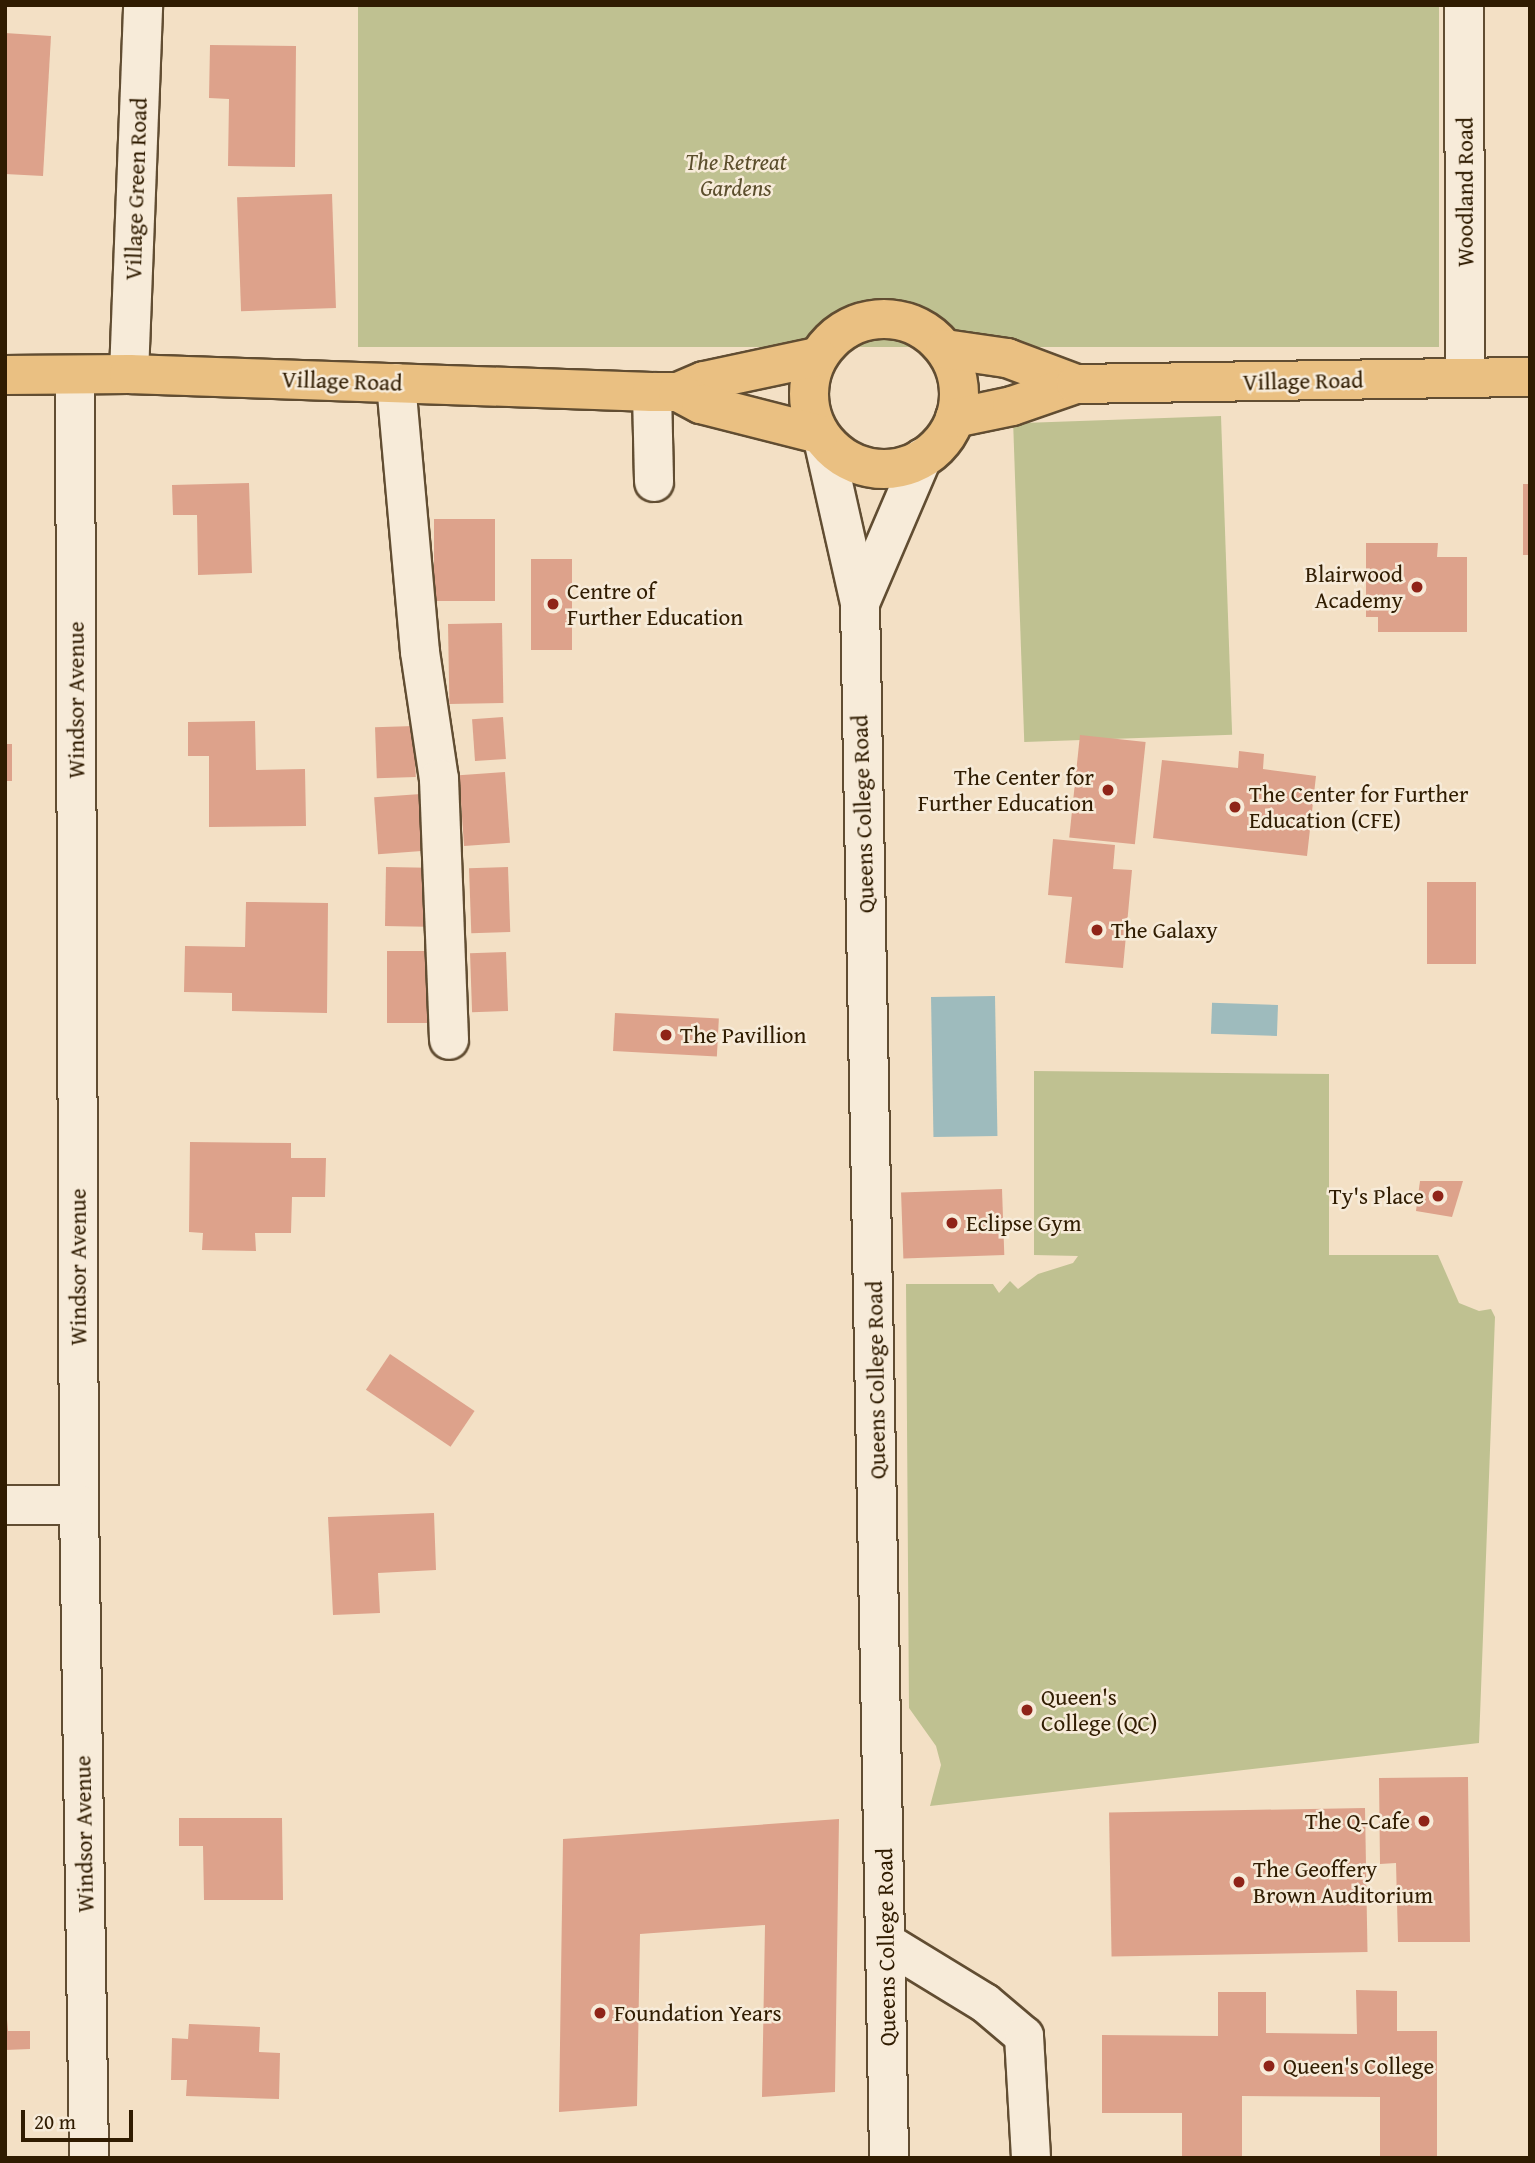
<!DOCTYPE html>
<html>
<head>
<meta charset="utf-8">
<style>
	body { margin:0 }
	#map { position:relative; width:1535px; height:2163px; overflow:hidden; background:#f3e0c5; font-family:"Gentium Book Plus",serif }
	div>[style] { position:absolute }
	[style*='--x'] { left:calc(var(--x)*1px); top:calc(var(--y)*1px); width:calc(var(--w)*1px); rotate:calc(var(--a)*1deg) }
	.green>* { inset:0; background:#bfc191; transform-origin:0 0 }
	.water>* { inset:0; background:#9ebbbd; transform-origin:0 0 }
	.building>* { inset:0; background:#dda28b; transform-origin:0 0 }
	.roads { filter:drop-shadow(2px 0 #614d32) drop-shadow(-2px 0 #614d32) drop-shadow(0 2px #614d32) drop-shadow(0 -2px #614d32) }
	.minor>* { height:38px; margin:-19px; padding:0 19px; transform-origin:19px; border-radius:19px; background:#f7ebd9 }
	.major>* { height:38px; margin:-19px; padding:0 19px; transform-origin:19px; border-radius:19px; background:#eac082 }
	.major>.ring { margin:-19px; padding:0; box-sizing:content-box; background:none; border:38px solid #eac082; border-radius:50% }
	.dots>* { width:19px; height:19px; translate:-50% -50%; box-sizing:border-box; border:4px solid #f7ebd9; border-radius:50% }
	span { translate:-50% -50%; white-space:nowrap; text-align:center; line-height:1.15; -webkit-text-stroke:5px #f7ebd9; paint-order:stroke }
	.park-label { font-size:23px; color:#5b4e2c; font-style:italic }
	.street-label { font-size:23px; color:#301c01 }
	.poi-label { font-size:23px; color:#301c01 }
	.right { translate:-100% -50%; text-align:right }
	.left { translate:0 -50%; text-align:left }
	.frame { position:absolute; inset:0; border:7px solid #301c01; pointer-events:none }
	.scale { position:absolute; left:21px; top:2110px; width:112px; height:32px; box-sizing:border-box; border:4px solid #301c01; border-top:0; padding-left:9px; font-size:21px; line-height:24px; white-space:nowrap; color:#301c01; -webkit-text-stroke:5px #f7ebd9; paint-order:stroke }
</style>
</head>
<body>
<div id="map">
	<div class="green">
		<i style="left:358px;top:5px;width:1081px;height:342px"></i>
		<i style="left:1221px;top:416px;width:319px;height:208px;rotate:88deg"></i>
		<i style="clip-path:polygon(1034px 1071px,1329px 1074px,1329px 1255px,1438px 1255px,1459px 1303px,1479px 1311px,1491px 1309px,1495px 1317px,1479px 1743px,930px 1806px,941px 1765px,936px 1746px,909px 1708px,906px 1284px,993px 1284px,999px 1293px,1010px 1281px,1018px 1289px,1038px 1274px,1073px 1263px,1078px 1256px,1034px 1255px)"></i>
	</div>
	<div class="water">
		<i style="left:995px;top:996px;width:140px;height:64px;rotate:89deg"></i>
		<i style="left:1278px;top:1005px;width:31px;height:66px;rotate:92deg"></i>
	</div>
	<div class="building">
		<i style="clip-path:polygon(5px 33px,51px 36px,43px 176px,5px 174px)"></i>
		<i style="clip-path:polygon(210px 45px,296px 46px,295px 167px,228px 166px,229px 99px,209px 98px)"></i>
		<i style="left:332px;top:194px;width:114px;height:95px;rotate:88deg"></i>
		<i style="clip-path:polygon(249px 483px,252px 573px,198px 575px,197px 515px,173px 515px,172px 485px)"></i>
		<i style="left:1523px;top:484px;width:7px;height:71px"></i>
		<i style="left:434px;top:519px;width:61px;height:82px"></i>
		<i style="clip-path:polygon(1366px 543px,1438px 543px,1437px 557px,1467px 557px,1467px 632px,1378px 632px,1378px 617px,1366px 617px)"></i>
		<i style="left:531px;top:559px;width:41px;height:91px"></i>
		<i style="left:502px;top:623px;width:80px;height:54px;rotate:89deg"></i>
		<i style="left:503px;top:717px;width:42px;height:31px;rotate:86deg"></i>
		<i style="clip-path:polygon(255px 721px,256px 770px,305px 769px,306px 826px,209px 827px,209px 756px,188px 756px,188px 722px)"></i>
		<i style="left:414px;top:726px;width:51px;height:39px;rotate:88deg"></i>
		<i style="left:1080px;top:735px;width:66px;height:103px;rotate:6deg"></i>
		<i style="left:5px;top:744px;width:7px;height:37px"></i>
		<i style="clip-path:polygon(1239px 751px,1264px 754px,1263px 769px,1316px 776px,1307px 856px,1153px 838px,1162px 760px,1238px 768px)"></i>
		<i style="left:505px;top:772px;width:71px;height:46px;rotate:86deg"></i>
		<i style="left:421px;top:794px;width:57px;height:47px;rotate:86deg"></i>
		<i style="clip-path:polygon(1053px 839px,1115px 845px,1113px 869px,1132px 870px,1123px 968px,1065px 963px,1072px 897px,1048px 895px)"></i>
		<i style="left:386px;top:867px;width:41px;height:59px;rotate:1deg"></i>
		<i style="left:508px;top:867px;width:65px;height:39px;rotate:88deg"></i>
		<i style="left:1427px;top:882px;width:49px;height:82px"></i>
		<i style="clip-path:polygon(246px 902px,328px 903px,327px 1013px,232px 1011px,232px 993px,184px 992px,185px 946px,245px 947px)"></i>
		<i style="left:387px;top:951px;width:43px;height:72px"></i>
		<i style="left:506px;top:952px;width:59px;height:36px;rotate:88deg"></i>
		<i style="left:615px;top:1013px;width:104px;height:38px;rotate:3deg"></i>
		<i style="clip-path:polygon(190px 1142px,291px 1143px,291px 1158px,326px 1158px,325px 1197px,292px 1197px,291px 1233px,255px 1233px,256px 1251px,202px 1250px,203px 1233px,189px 1232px)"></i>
		<i style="clip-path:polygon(1420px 1181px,1463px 1181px,1452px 1217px,1416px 1211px)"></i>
		<i style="left:1002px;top:1189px;width:66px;height:101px;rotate:88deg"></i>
		<i style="left:390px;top:1354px;width:102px;height:43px;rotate:34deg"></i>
		<i style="clip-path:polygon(434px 1513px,436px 1570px,378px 1573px,380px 1613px,333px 1615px,328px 1517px)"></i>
		<i style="clip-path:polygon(1468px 1777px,1470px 1942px,1398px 1942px,1396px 1863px,1380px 1864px,1379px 1778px)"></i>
		<i style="left:1365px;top:1808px;width:144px;height:256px;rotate:89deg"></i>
		<i style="clip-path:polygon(179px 1818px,282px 1818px,283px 1900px,204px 1900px,203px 1846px,179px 1846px)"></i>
		<i style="clip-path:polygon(839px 1819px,835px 2092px,762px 2097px,765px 1925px,640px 1934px,637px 2106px,559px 2112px,563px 1839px)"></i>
		<i style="clip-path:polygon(1356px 1990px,1397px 1991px,1397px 2031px,1437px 2031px,1437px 2158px,1380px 2158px,1380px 2097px,1242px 2096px,1242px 2158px,1182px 2158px,1182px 2113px,1102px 2113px,1102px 2035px,1218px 2036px,1218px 1992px,1266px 1992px,1266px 2033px,1357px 2034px)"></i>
		<i style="clip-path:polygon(5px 1996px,8px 2031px,30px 2031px,30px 2049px,5px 2050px)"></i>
		<i style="clip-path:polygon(189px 2024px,260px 2027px,259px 2052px,280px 2053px,279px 2099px,186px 2096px,187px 2080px,171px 2080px,172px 2038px,188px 2039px)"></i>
	</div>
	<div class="roads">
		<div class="minor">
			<i style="--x:1464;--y:5;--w:373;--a:89.8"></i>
			<i style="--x:129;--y:374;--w:369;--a:-87.8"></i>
			<i style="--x:75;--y:376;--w:1129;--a:89.8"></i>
			<i style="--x:79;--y:1505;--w:653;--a:89.12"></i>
			<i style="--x:396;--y:383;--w:270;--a:84.9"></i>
			<i style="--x:420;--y:652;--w:128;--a:81.5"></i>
			<i style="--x:439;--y:779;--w:261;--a:87.8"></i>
			<i style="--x:652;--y:392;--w:90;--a:88.7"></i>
			<i style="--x:823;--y:439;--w:168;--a:77.3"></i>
			<i style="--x:860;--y:603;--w:1555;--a:88.93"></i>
			<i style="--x:860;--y:603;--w:158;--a:-66.8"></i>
			<i style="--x:5;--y:1505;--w:74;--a:0"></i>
			<i style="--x:885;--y:1942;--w:117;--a:31.4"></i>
			<i style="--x:985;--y:2003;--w:51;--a:40.2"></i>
			<i style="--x:1024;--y:2036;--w:122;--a:86.7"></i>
		</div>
		<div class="major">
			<i class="ring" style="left:809px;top:319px;width:112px;height:112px"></i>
			<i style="--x:945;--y:349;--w:63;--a:8.3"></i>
			<i style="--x:1007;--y:358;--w:74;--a:20.6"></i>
			<i style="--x:5;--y:375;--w:124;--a:-0.5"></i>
			<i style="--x:129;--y:374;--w:523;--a:1.97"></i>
			<i style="--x:652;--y:392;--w:26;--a:0"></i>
			<i style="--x:678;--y:392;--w:28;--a:-23"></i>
			<i style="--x:704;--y:381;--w:116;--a:-12"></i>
			<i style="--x:678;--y:392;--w:26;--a:28"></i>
			<i style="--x:701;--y:404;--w:122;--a:14.3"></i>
			<i style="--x:955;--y:418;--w:58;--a:-11.9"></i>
			<i style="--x:1012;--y:406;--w:68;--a:-19"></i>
			<i style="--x:1076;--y:384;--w:454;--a:-0.9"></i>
		</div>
	</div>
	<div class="dots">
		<i style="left:1417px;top:587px;background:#8f2418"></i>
		<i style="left:553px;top:604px;background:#8f2418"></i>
		<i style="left:1108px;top:790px;background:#8f2418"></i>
		<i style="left:1235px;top:807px;background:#8f2418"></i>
		<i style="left:1097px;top:930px;background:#8f2418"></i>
		<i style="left:666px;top:1035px;background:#8f2418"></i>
		<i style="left:1438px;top:1196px;background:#8f2418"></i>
		<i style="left:952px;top:1223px;background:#8f2418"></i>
		<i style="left:1027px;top:1710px;background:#8f2418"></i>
		<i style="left:1424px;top:1821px;background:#8f2418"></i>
		<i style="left:1239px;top:1882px;background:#8f2418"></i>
		<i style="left:600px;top:2013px;background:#8f2418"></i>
		<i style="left:1269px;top:2066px;background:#8f2418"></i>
	</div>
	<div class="park-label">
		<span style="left:736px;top:175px">The Retreat<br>Gardens</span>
	</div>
	<div class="street-label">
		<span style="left:136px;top:189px;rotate:-88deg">Village Green Road</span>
		<span style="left:1465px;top:192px;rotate:-90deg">Woodland Road</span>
		<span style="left:342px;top:381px;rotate:2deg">Village Road</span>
		<span style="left:1303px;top:381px;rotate:-1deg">Village Road</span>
		<span style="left:76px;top:700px;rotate:-90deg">Windsor Avenue</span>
		<span style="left:863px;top:814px;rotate:-92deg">Queens College Road</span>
		<span style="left:78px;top:1267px;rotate:-90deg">Windsor Avenue</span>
		<span style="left:876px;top:1380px;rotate:-91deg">Queens College Road</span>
		<span style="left:84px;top:1834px;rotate:-91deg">Windsor Avenue</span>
		<span style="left:886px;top:1947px;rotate:-91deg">Queens College Road</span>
	</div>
	<div class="poi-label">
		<span class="right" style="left:1403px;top:587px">Blairwood<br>Academy</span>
		<span class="left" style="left:567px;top:604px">Centre of<br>Further Education</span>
		<span class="right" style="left:1094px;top:790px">The Center for<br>Further Education</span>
		<span class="left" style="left:1249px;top:807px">The Center for Further<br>Education (CFE)</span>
		<span class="left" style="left:1111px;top:930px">The Galaxy</span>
		<span class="left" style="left:680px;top:1035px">The Pavillion</span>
		<span class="right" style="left:1424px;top:1196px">Ty's Place</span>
		<span class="left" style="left:966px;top:1223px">Eclipse Gym</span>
		<span class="left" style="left:1041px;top:1710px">Queen's<br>College (QC)</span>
		<span class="right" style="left:1410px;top:1821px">The Q-Cafe</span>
		<span class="left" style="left:1253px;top:1882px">The Geoffery<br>Brown Auditorium</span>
		<span class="left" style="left:614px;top:2013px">Foundation Years</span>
		<span class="left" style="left:1283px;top:2066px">Queen's College</span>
	</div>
	<div class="frame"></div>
	<div class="scale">20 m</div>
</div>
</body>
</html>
